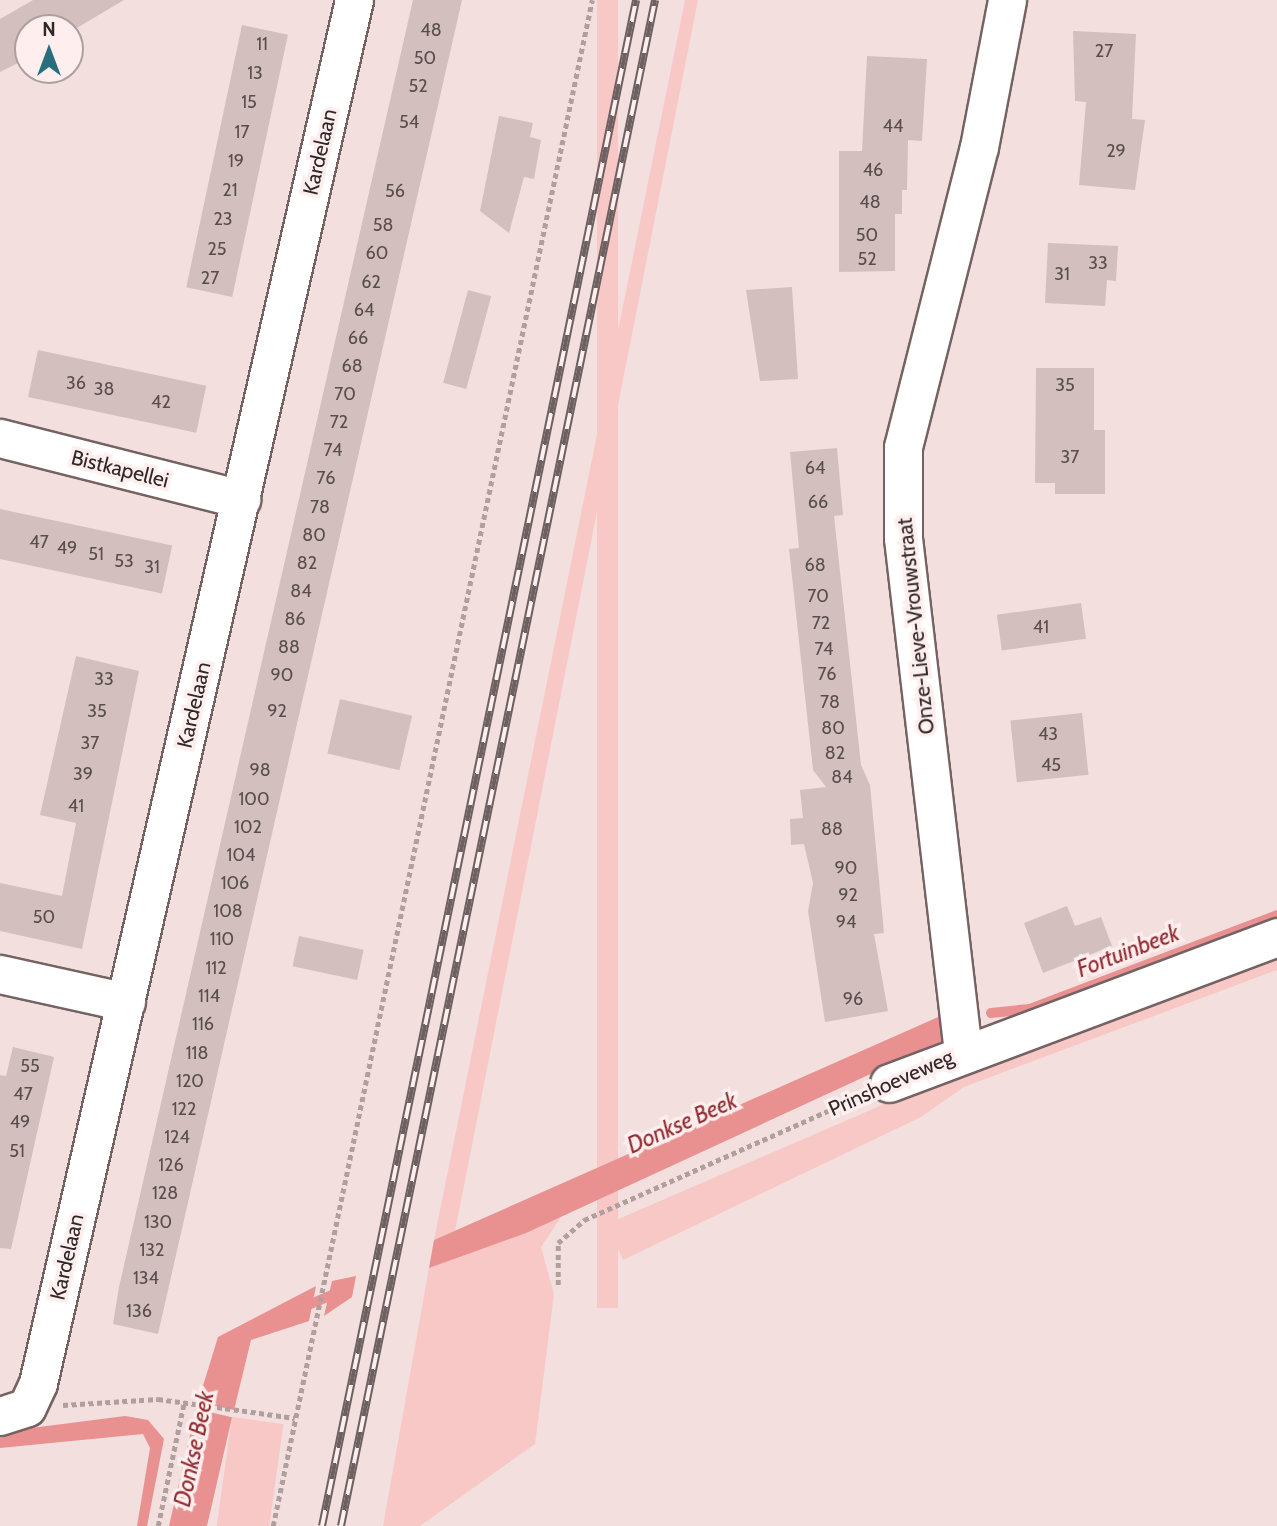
<!DOCTYPE html>
<html>
<head>
<meta charset="utf-8">
<style>
	body { margin:0 }
	#map { position:relative; width:1277px; height:1526px; overflow:hidden; background:#f3dfde; font-family:Cabin,sans-serif }
	div>[style] { position:absolute }
	[style*='--x'] { left:calc(var(--x)*1px); top:calc(var(--y)*1px); width:calc(var(--w)*1px); rotate:calc(var(--a)*1deg) }
	.green>* { inset:0; background:#f8c8c6; transform-origin:0 0 }
	.water>* { inset:0; background:#e89190; transform-origin:0 0 }
	.stream>* { height:10px; margin:-5px; padding:0 5px; transform-origin:5px; border-radius:5px; background:#e89190 }
	.building>* { inset:0; background:#d3bfbe; transform-origin:0 0 }
	.path>* { height:4.5px; margin-top:-2.25px; transform-origin:0; background:repeating-linear-gradient(90deg,#af9f9e 0 5px,transparent 0 8.5px) }
	.roads { filter:drop-shadow(2px 0 #746362) drop-shadow(-2px 0 #746362) drop-shadow(0 2px #746362) drop-shadow(0 -2px #746362) }
	.minor>* { height:37px; margin:-18.5px; padding:0 18.5px; transform-origin:18.5px; border-radius:18.5px; background:#fff }
	.rail>* { height:8px; margin-top:-4px; transform-origin:0; background:repeating-linear-gradient(90deg,#feeeed 0 16px,#6c6060 0 32px); box-sizing:border-box; border-block:2px solid #6c6060 }
	span { translate:-50% -50%; white-space:nowrap; text-align:center; line-height:1.15; -webkit-text-stroke:7px #feeeed; paint-order:stroke }
	.number-label { font-size:18px; color:#594e4e }
	.number-label span { -webkit-text-stroke-width:0 }
	.street-label { font-size:21px; color:#302828 }
	.water-label { font-size:23px; color:#902a31; font-style:italic }
	.north { position:absolute; left:14px; top:14px; width:70px; height:70px; box-sizing:border-box; background:#feeeed; border:2px solid #ac9f9e; border-radius:50%; rotate:0deg; font-size:19px; font-weight:700; line-height:28px; text-align:center; color:#302828 }
	.north::after { content:''; display:block; margin:auto; width:24px; height:32px; background:#296e7d; clip-path:polygon(50% 0,100% 100%,50% 72%,0 100%) }
</style>
</head>
<body>
<div id="map">
	<div class="green">
		<i style="left:597px;top:0;width:21px;height:1308px"></i>
		<i style="clip-path:polygon(685px 0,698px 0,455px 1231px,434px 1240px)"></i>
		<i style="clip-path:polygon(1277px 955px,1277px 970px,964px 1087px,921px 1117px,623px 1260px,607px 1224px,912px 1092px)"></i>
		<i style="clip-path:polygon(561px 1217px,541px 1247px,554px 1294px,535px 1444px,420px 1526px,383px 1526px,429px 1268px)"></i>
		<i style="left:232px;top:1417px;width:52px;height:111px;rotate:8deg"></i>
	</div>
	<div class="water">
		<i style="clip-path:polygon(945px 1014px,951px 1034px,940px 1042px,526px 1233px,429px 1268px,434px 1240px)"></i>
		<i style="clip-path:polygon(356px 1276px,352px 1297px,324px 1316px,332px 1281px)"></i>
		<i style="clip-path:polygon(316px 1286px,309px 1321px,251px 1340px,234px 1410px,198px 1402px,218px 1337px)"></i>
		<i style="left:196px;top:1409px;width:37px;height:120px;rotate:13deg"></i>
		<i style="clip-path:polygon(125px 1416px,148px 1420px,164px 1439px,147px 1526px,137px 1526px,150px 1448px,143px 1434px,0 1448px,0 1432px)"></i>
	</div>
	<div class="stream">
		<i style="--x:991;--y:1013;--w:39;--a:-6"></i>
		<i style="--x:1030;--y:1009;--w:264;--a:-20.8"></i>
		<i style="--x:301;--y:1308;--w:41;--a:-22.8"></i>
	</div>
	<div class="building">
		<i style="clip-path:polygon(33px 0,124px 0,70px 32px,28px 28px,28px 58px,0 72px,0 19px)"></i>
		<i style="clip-path:polygon(413px 0,462px 0,158px 1334px,113px 1324px,119px 1287px)"></i>
		<i style="left:242px;top:25px;width:47px;height:268px;rotate:12deg"></i>
		<i style="clip-path:polygon(1073px 31px,1136px 34px,1132px 119px,1145px 120px,1135px 190px,1079px 185px,1086px 102px,1075px 101px)"></i>
		<i style="clip-path:polygon(867px 56px,927px 59px,922px 141px,908px 140px,907px 190px,902px 190px,902px 214px,895px 214px,895px 271px,839px 272px,839px 151px,862px 151px)"></i>
		<i style="clip-path:polygon(499px 116px,533px 123px,530px 137px,541px 140px,534px 179px,524px 177px,509px 233px,480px 211px)"></i>
		<i style="clip-path:polygon(1048px 243px,1118px 246px,1116px 281px,1107px 280px,1105px 306px,1045px 303px)"></i>
		<i style="clip-path:polygon(792px 287px,798px 379px,760px 381px,746px 290px)"></i>
		<i style="left:468px;top:290px;width:24px;height:96px;rotate:15deg"></i>
		<i style="left:38px;top:350px;width:172px;height:48px;rotate:12deg"></i>
		<i style="clip-path:polygon(1036px 368px,1094px 368px,1094px 430px,1105px 430px,1105px 494px,1055px 494px,1055px 483px,1035px 483px)"></i>
		<i style="clip-path:polygon(837px 448px,843px 515px,834px 516px,861px 765px,870px 785px,884px 933px,874px 934px,888px 1011px,825px 1022px,808px 911px,813px 883px,804px 844px,791px 845px,790px 819px,803px 818px,800px 790px,826px 787px,813px 770px,789px 549px,799px 548px,790px 452px)"></i>
		<i style="left:0;top:509px;width:176px;height:49px;rotate:12deg"></i>
		<i style="left:1081px;top:603px;width:36px;height:85px;rotate:82deg"></i>
		<i style="clip-path:polygon(76px 656px,139px 671px,82px 949px,0 931px,0 883px,62px 896px,76px 823px,40px 815px)"></i>
		<i style="left:340px;top:699px;width:74px;height:56px;rotate:13deg"></i>
		<i style="left:1082px;top:713px;width:62px;height:72px;rotate:84deg"></i>
		<i style="clip-path:polygon(1067px 906px,1075px 926px,1101px 917px,1112px 946px,1043px 973px,1024px 923px)"></i>
		<i style="left:299px;top:936px;width:66px;height:31px;rotate:12deg"></i>
		<i style="clip-path:polygon(13px 1047px,54px 1057px,11px 1249px,0 1248px,0 1075px,6px 1076px)"></i>
	</div>
	<div class="path">
		<i style="--x:558;--y:1285;--w:42;--a:-90"></i>
		<i style="--x:558;--y:1243;--w:35;--a:-41"></i>
		<i style="--x:584;--y:1220;--w:301;--a:-24.1"></i>
		<i style="--x:63;--y:1405;--w:95;--a:-3.6"></i>
		<i style="--x:158;--y:1399;--w:138;--a:7.9"></i>
		<i style="--x:158;--y:1526;--w:126;--a:-78.1"></i>
		<i style="--x:273;--y:1526;--w:1559;--a:-78.19"></i>
	</div>
	<div class="roads">
		<div class="minor">
			<i style="--x:0;--y:438;--w:249;--a:14.2"></i>
			<i style="--x:0;--y:974;--w:129;--a:12.5"></i>
			<i style="--x:963;--y:1052;--w:517;--a:-96.66"></i>
			<i style="--x:903;--y:538;--w:91;--a:-90"></i>
			<i style="--x:903;--y:447;--w:309;--a:-75.8"></i>
			<i style="--x:979;--y:147;--w:150;--a:-79.2"></i>
			<i style="--x:889;--y:1083;--w:415;--a:-20.6"></i>
			<i style="--x:0;--y:1416;--w:28;--a:-18"></i>
			<i style="--x:27;--y:1407;--w:26;--a:-65"></i>
			<i style="--x:38;--y:1383;--w:1419;--a:-77.13"></i>
		</div>
	</div>
	<div class="rail">
		<i style="--x:322;--y:1526;--w:1558;--a:-78.37"></i>
		<i style="--x:341;--y:1526;--w:1558;--a:-78.37"></i>
	</div>
	<div class="number-label">
		<span style="left:431px;top:30px">48</span>
		<span style="left:262px;top:44px">11</span>
		<span style="left:1104px;top:51px">27</span>
		<span style="left:425px;top:58px">50</span>
		<span style="left:255px;top:73px">13</span>
		<span style="left:418px;top:86px">52</span>
		<span style="left:249px;top:102px">15</span>
		<span style="left:409px;top:122px">54</span>
		<span style="left:893px;top:126px">44</span>
		<span style="left:242px;top:132px">17</span>
		<span style="left:1116px;top:151px">29</span>
		<span style="left:236px;top:161px">19</span>
		<span style="left:873px;top:170px">46</span>
		<span style="left:230px;top:190px">21</span>
		<span style="left:395px;top:191px">56</span>
		<span style="left:870px;top:202px">48</span>
		<span style="left:223px;top:219px">23</span>
		<span style="left:383px;top:225px">58</span>
		<span style="left:867px;top:235px">50</span>
		<span style="left:217px;top:249px">25</span>
		<span style="left:377px;top:253px">60</span>
		<span style="left:867px;top:259px">52</span>
		<span style="left:1098px;top:263px">33</span>
		<span style="left:1062px;top:274px">31</span>
		<span style="left:210px;top:278px">27</span>
		<span style="left:371px;top:282px">62</span>
		<span style="left:364px;top:310px">64</span>
		<span style="left:358px;top:338px">66</span>
		<span style="left:352px;top:366px">68</span>
		<span style="left:76px;top:383px">36</span>
		<span style="left:1065px;top:385px">35</span>
		<span style="left:104px;top:389px">38</span>
		<span style="left:345px;top:394px">70</span>
		<span style="left:161px;top:402px">42</span>
		<span style="left:339px;top:422px">72</span>
		<span style="left:333px;top:450px">74</span>
		<span style="left:1070px;top:457px">37</span>
		<span style="left:815px;top:468px">64</span>
		<span style="left:326px;top:478px">76</span>
		<span style="left:818px;top:502px">66</span>
		<span style="left:320px;top:507px">78</span>
		<span style="left:314px;top:535px">80</span>
		<span style="left:39px;top:542px">47</span>
		<span style="left:67px;top:548px">49</span>
		<span style="left:96px;top:554px">51</span>
		<span style="left:124px;top:561px">53</span>
		<span style="left:307px;top:563px">82</span>
		<span style="left:815px;top:565px">68</span>
		<span style="left:152px;top:567px">31</span>
		<span style="left:301px;top:591px">84</span>
		<span style="left:818px;top:596px">70</span>
		<span style="left:295px;top:619px">86</span>
		<span style="left:821px;top:623px">72</span>
		<span style="left:1041px;top:627px">41</span>
		<span style="left:289px;top:647px">88</span>
		<span style="left:824px;top:649px">74</span>
		<span style="left:827px;top:674px">76</span>
		<span style="left:282px;top:675px">90</span>
		<span style="left:104px;top:679px">33</span>
		<span style="left:830px;top:702px">78</span>
		<span style="left:97px;top:711px">35</span>
		<span style="left:277px;top:711px">92</span>
		<span style="left:833px;top:728px">80</span>
		<span style="left:1048px;top:734px">43</span>
		<span style="left:90px;top:743px">37</span>
		<span style="left:835px;top:753px">82</span>
		<span style="left:1051px;top:765px">45</span>
		<span style="left:260px;top:770px">98</span>
		<span style="left:83px;top:774px">39</span>
		<span style="left:842px;top:777px">84</span>
		<span style="left:254px;top:799px">100</span>
		<span style="left:76px;top:806px">41</span>
		<span style="left:248px;top:827px">102</span>
		<span style="left:832px;top:829px">88</span>
		<span style="left:241px;top:855px">104</span>
		<span style="left:846px;top:868px">90</span>
		<span style="left:235px;top:883px">106</span>
		<span style="left:848px;top:895px">92</span>
		<span style="left:228px;top:911px">108</span>
		<span style="left:44px;top:917px">50</span>
		<span style="left:846px;top:922px">94</span>
		<span style="left:222px;top:939px">110</span>
		<span style="left:216px;top:968px">112</span>
		<span style="left:209px;top:996px">114</span>
		<span style="left:853px;top:999px">96</span>
		<span style="left:203px;top:1024px">116</span>
		<span style="left:197px;top:1053px">118</span>
		<span style="left:30px;top:1066px">55</span>
		<span style="left:190px;top:1081px">120</span>
		<span style="left:23px;top:1094px">47</span>
		<span style="left:184px;top:1109px">122</span>
		<span style="left:20px;top:1122px">49</span>
		<span style="left:177px;top:1137px">124</span>
		<span style="left:17px;top:1151px">51</span>
		<span style="left:171px;top:1165px">126</span>
		<span style="left:165px;top:1193px">128</span>
		<span style="left:158px;top:1222px">130</span>
		<span style="left:152px;top:1250px">132</span>
		<span style="left:146px;top:1278px">134</span>
		<span style="left:139px;top:1311px">136</span>
	</div>
	<div class="street-label">
		<span style="left:320px;top:152px;rotate:-77deg">Kardelaan</span>
		<span style="left:120px;top:469px;rotate:14deg">Bistkapellei</span>
		<span style="left:916px;top:626px;rotate:-96deg">Onze-Lieve-Vrouwstraat</span>
		<span style="left:194px;top:705px;rotate:-77deg">Kardelaan</span>
		<span style="left:891px;top:1083px;rotate:-24deg">Prinshoeveweg</span>
		<span style="left:67px;top:1257px;rotate:-77deg">Kardelaan</span>
	</div>
	<div class="water-label">
		<span style="left:1128px;top:951px;rotate:-21deg">Fortuinbeek</span>
		<span style="left:682px;top:1123px;rotate:-24deg">Donkse Beek</span>
		<span style="left:194px;top:1449px;rotate:-78deg">Donkse Beek</span>
	</div>
	<div class="north">N</div>
</div>
</body>
</html>
